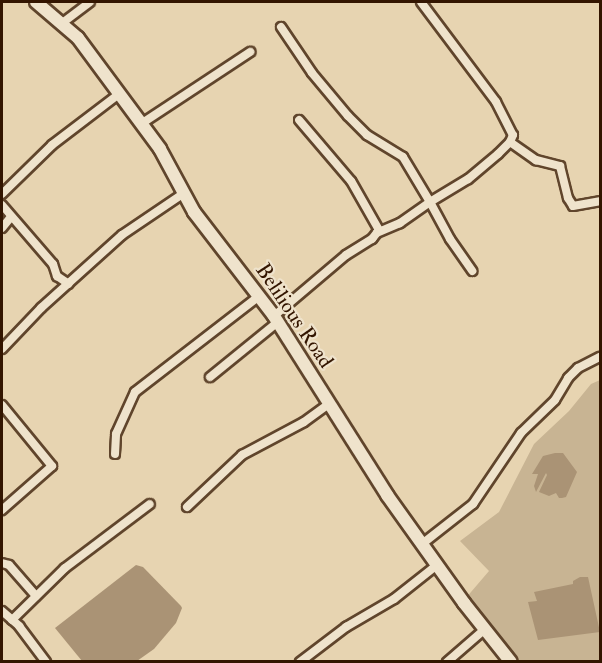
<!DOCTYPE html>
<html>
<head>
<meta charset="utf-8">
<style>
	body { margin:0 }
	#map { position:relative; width:602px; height:663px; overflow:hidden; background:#e7d4b1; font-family:"IM FELL Double Pica",serif }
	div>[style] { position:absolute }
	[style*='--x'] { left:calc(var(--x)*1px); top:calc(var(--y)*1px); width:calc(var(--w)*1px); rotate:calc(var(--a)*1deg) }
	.green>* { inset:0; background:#c8b493 }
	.water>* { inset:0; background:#aa9375 }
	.roads { filter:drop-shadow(2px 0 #60452c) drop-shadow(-2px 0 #60452c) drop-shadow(0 2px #60452c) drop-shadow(0 -2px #60452c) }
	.minor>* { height:8px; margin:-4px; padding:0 4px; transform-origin:4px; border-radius:4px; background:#efe3cc }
	.secondary>* { height:12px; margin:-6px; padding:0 6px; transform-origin:6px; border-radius:6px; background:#efe3cc }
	span { translate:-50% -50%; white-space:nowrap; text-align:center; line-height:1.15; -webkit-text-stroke:4.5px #efe3cc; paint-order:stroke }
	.street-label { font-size:21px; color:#331500 }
	.frame { position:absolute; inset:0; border:3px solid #331500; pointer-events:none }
</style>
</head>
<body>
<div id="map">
	<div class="green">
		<i style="clip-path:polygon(600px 380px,600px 661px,517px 661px,465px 599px,489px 571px,460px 541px,499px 512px,534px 444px,569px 411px,591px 384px)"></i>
	</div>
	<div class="water">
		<i style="clip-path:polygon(555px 453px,563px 453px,577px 472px,566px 497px,562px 498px,559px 498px,556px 493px,549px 496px,539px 492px,547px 475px,546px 473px,536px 492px,534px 486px,538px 474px,532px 474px,543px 456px)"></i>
		<i style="clip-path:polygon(136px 565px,143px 567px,181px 606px,182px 608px,176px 623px,154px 649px,137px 661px,82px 661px,55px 628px)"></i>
		<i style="clip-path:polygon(580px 577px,588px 577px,600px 632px,538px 640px,528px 602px,537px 601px,534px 592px,573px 584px,573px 581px)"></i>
	</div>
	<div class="roads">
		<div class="minor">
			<i style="--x:421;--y:2;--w:125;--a:53.1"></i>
			<i style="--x:496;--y:102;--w:37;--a:63"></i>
			<i style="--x:513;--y:135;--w:8;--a:113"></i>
			<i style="--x:510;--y:142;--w:17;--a:135"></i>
			<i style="--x:498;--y:154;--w:39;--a:140"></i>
			<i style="--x:468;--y:179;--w:44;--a:148.8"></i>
			<i style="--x:430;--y:202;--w:42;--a:61.6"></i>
			<i style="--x:450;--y:239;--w:39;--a:55"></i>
			<i style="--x:61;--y:24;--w:36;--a:-37"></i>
			<i style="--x:281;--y:27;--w:55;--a:56"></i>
			<i style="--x:312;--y:73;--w:56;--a:50.1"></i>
			<i style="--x:348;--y:116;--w:27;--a:45"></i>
			<i style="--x:367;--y:135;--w:42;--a:31.4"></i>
			<i style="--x:403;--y:157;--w:52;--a:59"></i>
			<i style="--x:430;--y:202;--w:37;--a:145"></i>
			<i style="--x:400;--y:223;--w:25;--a:157"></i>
			<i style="--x:141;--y:124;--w:131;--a:-33.4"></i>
			<i style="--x:510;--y:142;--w:32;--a:35"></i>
			<i style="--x:536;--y:160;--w:25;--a:14"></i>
			<i style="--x:560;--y:166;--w:33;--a:76"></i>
			<i style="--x:568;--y:198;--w:9;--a:58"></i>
			<i style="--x:573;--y:206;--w:27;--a:-10"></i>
			<i style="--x:2;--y:194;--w:70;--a:-44.4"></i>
			<i style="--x:52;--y:145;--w:84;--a:-37.3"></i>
			<i style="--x:2;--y:205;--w:78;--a:49.2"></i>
			<i style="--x:53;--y:264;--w:13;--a:72"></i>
			<i style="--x:57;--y:276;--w:14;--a:34"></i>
			<i style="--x:2;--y:228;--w:14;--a:-51"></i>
			<i style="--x:274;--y:316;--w:94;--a:-40.3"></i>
			<i style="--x:346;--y:255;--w:31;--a:-32"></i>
			<i style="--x:372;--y:239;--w:11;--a:-52"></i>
			<i style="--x:379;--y:230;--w:56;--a:-119.7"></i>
			<i style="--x:351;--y:181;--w:80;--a:-130.4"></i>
			<i style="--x:2;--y:349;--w:57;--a:-46.4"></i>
			<i style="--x:41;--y:308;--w:109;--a:-42"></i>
			<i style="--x:122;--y:235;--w:75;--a:-34.1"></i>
			<i style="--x:210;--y:377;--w:87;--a:-39"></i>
			<i style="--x:2;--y:405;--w:79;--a:50.7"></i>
			<i style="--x:52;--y:466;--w:67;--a:138.7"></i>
			<i style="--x:115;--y:454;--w:20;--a:-87"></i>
			<i style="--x:116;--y:434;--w:46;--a:-65.7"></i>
			<i style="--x:135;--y:392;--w:157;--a:-37.7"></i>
			<i style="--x:187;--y:507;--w:76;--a:-43.4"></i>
			<i style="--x:242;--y:455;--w:70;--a:-28"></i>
			<i style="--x:304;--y:422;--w:31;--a:-36"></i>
			<i style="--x:422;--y:544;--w:65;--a:-38.1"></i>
			<i style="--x:473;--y:504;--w:86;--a:-55.9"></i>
			<i style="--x:521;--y:433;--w:47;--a:-44.1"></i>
			<i style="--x:555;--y:400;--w:26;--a:-59"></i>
			<i style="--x:568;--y:378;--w:14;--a:-45"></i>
			<i style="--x:578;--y:368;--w:25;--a:-27"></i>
			<i style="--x:2;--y:563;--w:7;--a:16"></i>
			<i style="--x:9;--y:565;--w:41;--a:48.9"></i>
			<i style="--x:2;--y:611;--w:23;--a:41"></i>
			<i style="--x:19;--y:626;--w:45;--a:53.1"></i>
			<i style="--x:12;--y:620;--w:74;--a:-44.5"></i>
			<i style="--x:65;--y:568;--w:106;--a:-37"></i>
			<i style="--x:300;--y:662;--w:58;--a:-37.3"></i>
			<i style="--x:346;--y:627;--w:56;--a:-30.3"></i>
			<i style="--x:394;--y:599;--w:55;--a:-38.3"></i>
			<i style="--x:447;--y:662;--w:50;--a:-41"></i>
		</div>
		<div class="secondary">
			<i style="--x:36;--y:2;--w:55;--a:40.6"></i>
			<i style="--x:78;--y:38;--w:138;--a:53.5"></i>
			<i style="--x:160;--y:149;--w:72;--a:61.6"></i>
			<i style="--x:194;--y:212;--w:131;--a:52.4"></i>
			<i style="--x:274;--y:316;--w:212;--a:57.7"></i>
			<i style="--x:387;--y:495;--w:133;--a:54.5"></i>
			<i style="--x:464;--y:603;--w:75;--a:51.5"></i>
		</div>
	</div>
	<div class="street-label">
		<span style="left:294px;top:316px;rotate:56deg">Belilious Road</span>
	</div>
	<div class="frame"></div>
</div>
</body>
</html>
